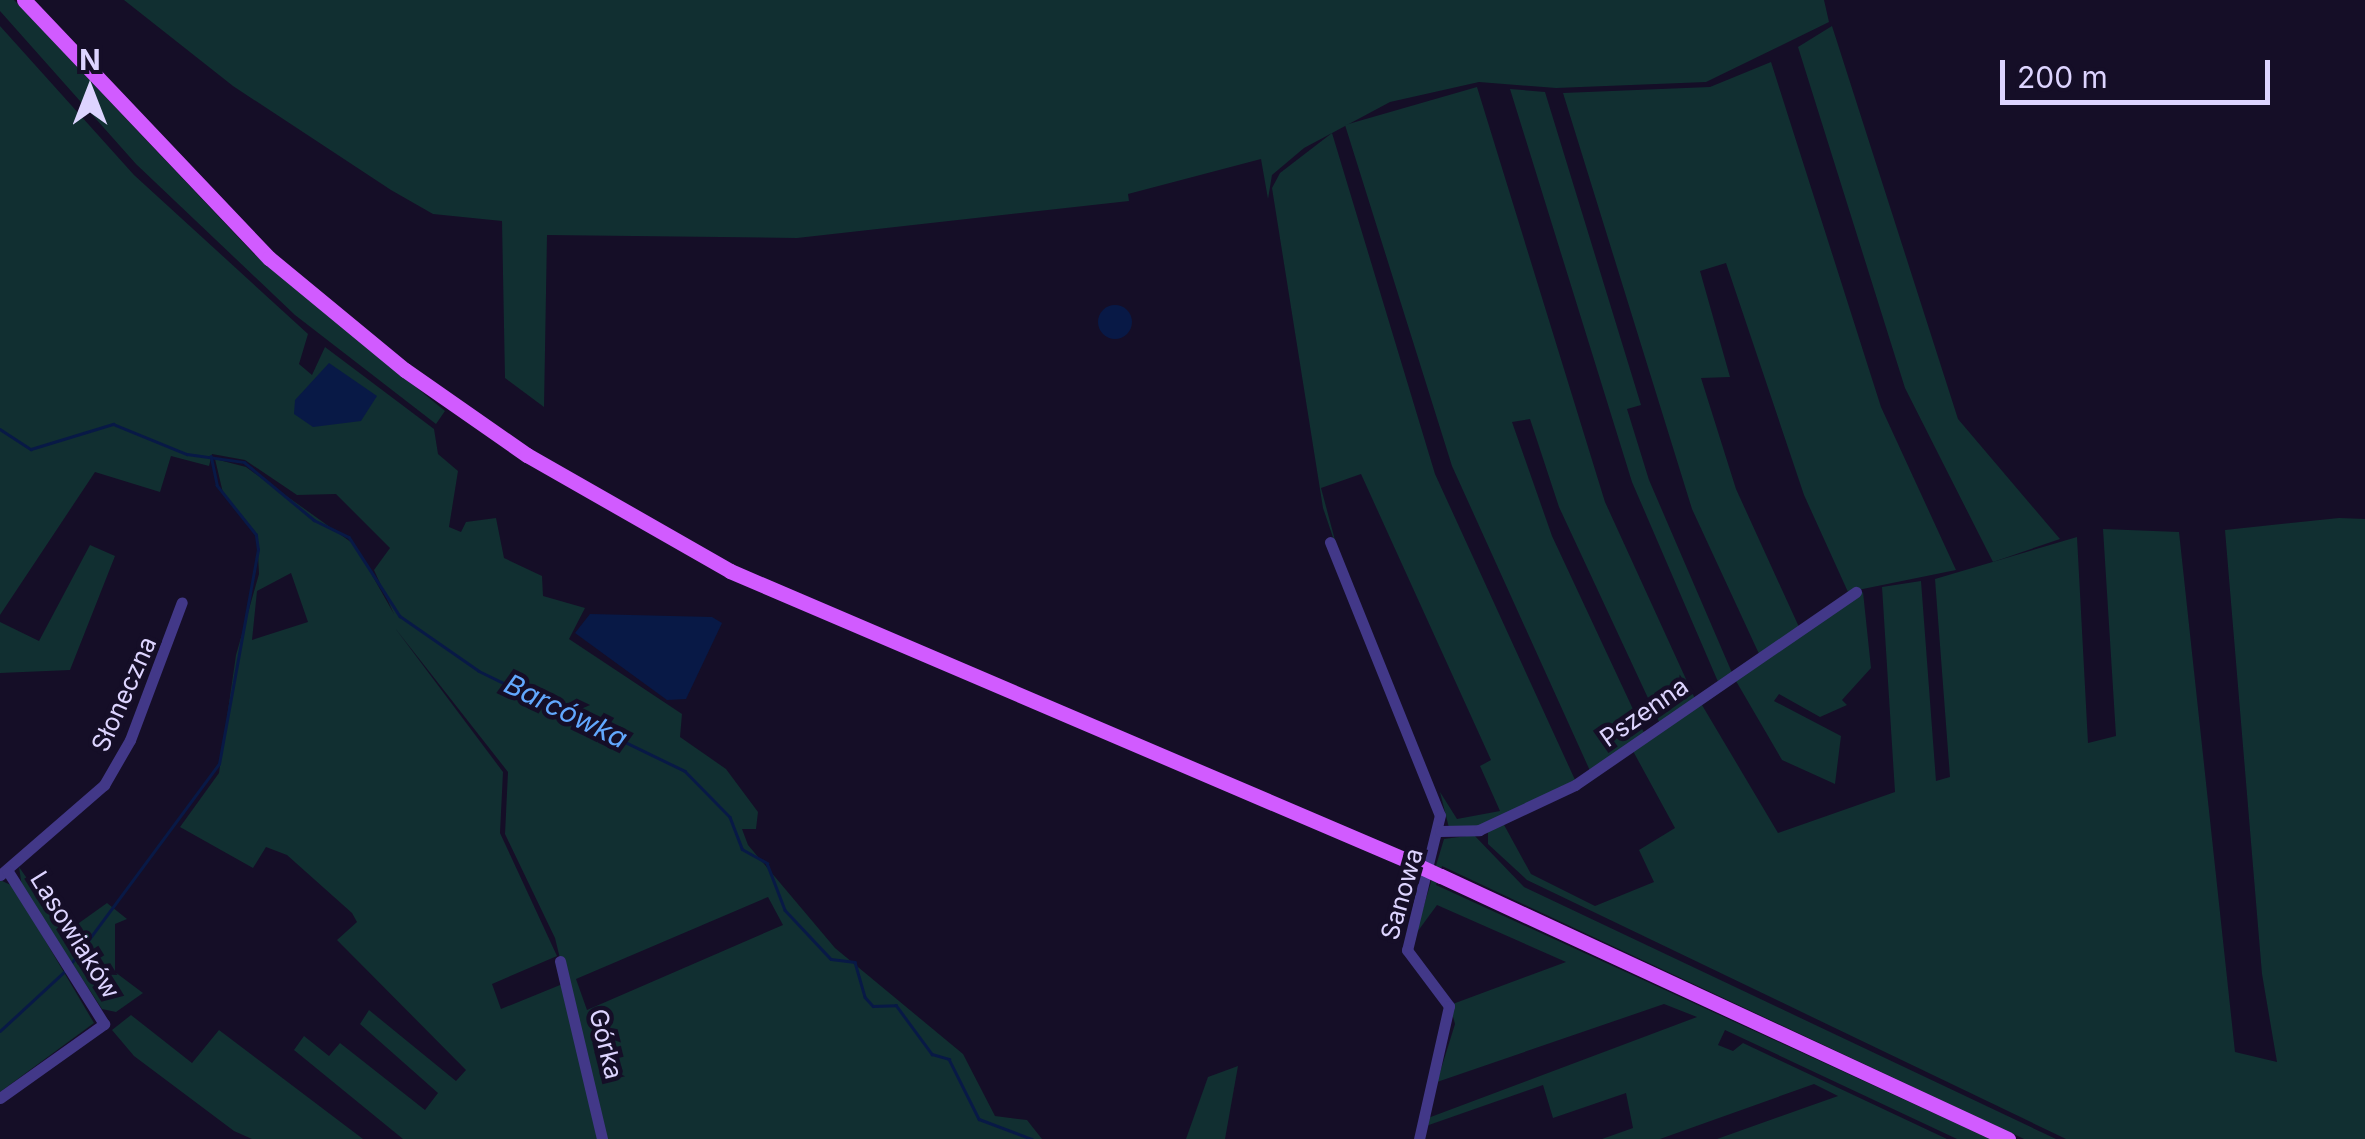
<!DOCTYPE html>
<html>
<head>
<meta charset="utf-8">
<style>
	body { margin:0 }
	#map { position:relative; width:2365px; height:1139px; overflow:hidden; background:#150e27; font-family:Inter,sans-serif }
	div>[style] { position:absolute }
	[style*='--x'] { left:calc(var(--x)*1px); top:calc(var(--y)*1px); width:calc(var(--w)*1px); rotate:calc(var(--a)*1deg) }
	.green>* { inset:0; background:#112f31 }
	.water>* { inset:0; background:#081946 }
	.round { border-radius:50% }
	.stream>* { height:2.5px; margin:-1.25px; padding:0 1.25px; transform-origin:1.25px; border-radius:1.25px; background:#081946 }
	.minor>* { height:11px; margin:-5.5px; padding:0 5.5px; transform-origin:5.5px; border-radius:5.5px; background:#423888 }
	.major>* { height:15px; margin:-7.5px; padding:0 7.5px; transform-origin:7.5px; border-radius:7.5px; background:#d15bff }
	.major-bridge>* { height:15px; margin:-7.5px; padding:0 7.5px; transform-origin:7.5px; border-radius:7.5px; background:#d15bff }
	span { translate:-50% -50%; white-space:nowrap; text-align:center; line-height:1.15; -webkit-text-stroke:9px #150e27; paint-order:stroke }
	.street-label { font-size:25px; color:#ddd4ff }
	.water-label { font-size:28px; color:#62a8ff; font-style:italic }
	.north { position:absolute; left:40px; top:40px; width:100px; height:100px; -webkit-text-stroke:8px #150e27; paint-order:stroke; rotate:0deg; font-size:28px; font-weight:700; line-height:40px; text-align:center; color:#ddd4ff }
	.north::after { content:''; display:block; margin:auto; width:35px; height:45px; background:#ddd4ff; clip-path:polygon(50% 0,100% 100%,50% 72%,0 100%) }
	.scale { position:absolute; left:2000px; top:60px; width:270px; height:45px; box-sizing:border-box; border:5px solid #ddd4ff; border-top:0; padding-left:12px; font-size:30px; line-height:35px; white-space:nowrap; color:#ddd4ff; -webkit-text-stroke:8px #150e27; paint-order:stroke }
</style>
</head>
<body>
<div id="map">
	<div class="green">
		<i style="clip-path:polygon(0 0,14px 0,254px 254px,445px 411px,436px 424px,295px 315px,136px 164px,0 11px)"></i>
		<i style="clip-path:polygon(124px 0,1824px 0,1829px 22px,1706px 82px,1556px 88px,1479px 82px,1390px 102px,1304px 148px,1272px 175px,1268px 199px,1261px 159px,1128px 194px,1129px 201px,797px 238px,547px 235px,544px 407px,505px 378px,502px 221px,433px 214px,391px 190px,233px 86px)"></i>
		<i style="clip-path:polygon(evenodd,0 26px,134px 175px,308px 334px,299px 364px,312px 375px,325px 347px,434px 429px,438px 454px,458px 471px,449px 527px,461px 532px,466px 522px,496px 518px,504px 558px,542px 576px,543px 596px,585px 608px,569px 639px,682px 714px,680px 737px,726px 769px,758px 812px,756px 829px,742px 829px,748px 845px,835px 948px,963px 1054px,995px 1116px,1027px 1120px,1042px 1139px,604px 1139px,555px 938px,505px 834px,508px 772px,395px 628px,503px 772px,500px 833px,557px 956px,492px 984px,501px 1009px,565px 983px,600px 1139px,403px 1139px,294px 1050px,304px 1036px,329px 1056px,340px 1043px,425px 1110px,438px 1093px,360px 1024px,369px 1010px,456px 1081px,466px 1070px,337px 940px,357px 922px,352px 913px,287px 855px,266px 847px,253px 868px,180px 827px,219px 773px,236px 655px,259px 574px,257px 534px,223px 493px,215px 459px,246px 467px,355px 545px,394px 614px,374px 570px,390px 548px,336px 494px,297px 495px,245px 460px,212px 454px,209px 466px,171px 456px,160px 492px,95px 472px,0 615px,0 26px,291px 573px,308px 622px,252px 640px,257px 591px,291px 573px,0 26px,768px 897px,783px 925px,587px 1010px,576px 979px,768px 897px)"></i>
		<i style="clip-path:polygon(1832px 26px,1958px 419px,2060px 539px,1993px 562px,1905px 388px,1798px 47px)"></i>
		<i style="clip-path:polygon(1771px 62px,1881px 407px,1956px 570px,1848px 592px,1804px 495px,1726px 263px,1700px 271px,1730px 377px,1701px 378px,1736px 489px,1799px 627px,1760px 656px,1692px 509px,1563px 93px,1710px 87px)"></i>
		<i style="clip-path:polygon(1477px 87px,1605px 502px,1696px 701px,1661px 726px,1559px 507px,1530px 419px,1512px 422px,1552px 536px,1646px 737px,1591px 773px,1452px 466px,1345px 125px)"></i>
		<i style="clip-path:polygon(1510px 89px,1545px 92px,1641px 405px,1627px 409px,1649px 480px,1733px 675px,1719px 684px,1632px 482px)"></i>
		<i style="clip-path:polygon(1332px 133px,1435px 474px,1576px 782px,1478px 826px,1449px 828px,1440px 792px,1457px 819px,1500px 811px,1480px 766px,1491px 760px,1361px 474px,1321px 488px,1339px 555px,1323px 508px,1272px 188px,1280px 173px)"></i>
		<i style="clip-path:polygon(2339px 518px,2365px 519px,2365px 1139px,2066px 1139px,1527px 880px,1488px 844px,1488px 831px,1502px 821px,1598px 775px,1503px 823px,1531px 874px,1595px 906px,1654px 882px,1639px 850px,1675px 828px,1633px 751px,1863px 592px,1871px 668px,1842px 700px,1847px 705px,1820px 717px,1779px 694px,1774px 701px,1841px 736px,1835px 784px,1782px 760px,1736px 681px,1702px 705px,1778px 833px,1895px 792px,1882px 587px,1921px 581px,1936px 781px,1950px 777px,1935px 579px,2077px 537px,2088px 743px,2116px 736px,2103px 529px,2179px 532px,2235px 1052px,2277px 1062px,2262px 974px,2225px 530px)"></i>
		<i style="clip-path:polygon(90px 545px,115px 556px,70px 670px,0 673px,0 622px,39px 641px)"></i>
		<i style="clip-path:polygon(1474px 835px,1524px 887px,2056px 1139px,2024px 1139px,1442px 866px,1436px 885px,1990px 1139px,1957px 1139px,1725px 1030px,1718px 1045px,1733px 1051px,1743px 1043px,1947px 1139px,1717px 1139px,1838px 1096px,1814px 1084px,1660px 1139px,1602px 1139px,1633px 1128px,1626px 1093px,1553px 1118px,1543px 1085px,1426px 1126px,1428px 1118px,1697px 1017px,1664px 1004px,1437px 1082px,1455px 1024px,1450px 1005px,1566px 962px,1437px 905px,1415px 935px,1444px 839px)"></i>
		<i style="clip-path:polygon(19px 867px,65px 933px,107px 903px,127px 919px,115px 924px,115px 972px,143px 993px,116px 1012px,102px 1009px,22px 887px)"></i>
		<i style="clip-path:polygon(0 880px,13px 886px,94px 1023px,0 1092px)"></i>
		<i style="clip-path:polygon(131px 1015px,192px 1063px,219px 1030px,363px 1139px,252px 1139px,234px 1131px,134px 1056px,112px 1030px)"></i>
		<i style="clip-path:polygon(1238px 1066px,1225px 1139px,1186px 1139px,1208px 1077px)"></i>
	</div>
	<div class="water">
		<i class="round" style="left:1098px;top:305px;width:34px;height:34px"></i>
		<i style="clip-path:polygon(329px 363px,377px 396px,361px 421px,313px 427px,294px 414px,295px 400px)"></i>
		<i style="clip-path:polygon(590px 614px,712px 617px,722px 623px,686px 699px,667px 700px,575px 633px)"></i>
	</div>
	<div class="stream">
		<i style="--x:0;--y:429;--w:37;--a:33"></i>
		<i style="--x:31;--y:449;--w:86;--a:-17"></i>
		<i style="--x:113;--y:424;--w:80;--a:22.1"></i>
		<i style="--x:187;--y:454;--w:58;--a:8"></i>
		<i style="--x:244;--y:462;--w:91;--a:39.6"></i>
		<i style="--x:314;--y:520;--w:39;--a:26"></i>
		<i style="--x:349;--y:537;--w:94;--a:57.2"></i>
		<i style="--x:400;--y:616;--w:96;--a:34.8"></i>
		<i style="--x:479;--y:671;--w:229;--a:25.9"></i>
		<i style="--x:685;--y:771;--w:64;--a:45.6"></i>
		<i style="--x:730;--y:817;--w:34;--a:69"></i>
		<i style="--x:742;--y:849;--w:29;--a:29"></i>
		<i style="--x:767;--y:863;--w:50;--a:69"></i>
		<i style="--x:785;--y:910;--w:67;--a:46.8"></i>
		<i style="--x:831;--y:959;--w:24;--a:7"></i>
		<i style="--x:855;--y:962;--w:36;--a:74"></i>
		<i style="--x:865;--y:997;--w:12;--a:48"></i>
		<i style="--x:873;--y:1006;--w:23;--a:-2"></i>
		<i style="--x:896;--y:1005;--w:61;--a:53.7"></i>
		<i style="--x:932;--y:1054;--w:18;--a:16"></i>
		<i style="--x:949;--y:1059;--w:67;--a:63.4"></i>
		<i style="--x:979;--y:1119;--w:57;--a:20.7"></i>
		<i style="--x:70;--y:965;--w:250;--a:-53.5"></i>
		<i style="--x:219;--y:764;--w:218;--a:-79.7"></i>
		<i style="--x:258;--y:550;--w:15;--a:-98"></i>
		<i style="--x:256;--y:535;--w:63;--a:-128.5"></i>
		<i style="--x:217;--y:486;--w:30;--a:-102"></i>
		<i style="--x:0;--y:1031;--w:88;--a:-42.7"></i>
	</div>
	<div class="minor">
		<i style="--x:1330;--y:542;--w:294;--a:68.1"></i>
		<i style="--x:1440;--y:815;--w:139;--a:103.7"></i>
		<i style="--x:1407;--y:950;--w:70;--a:53.1"></i>
		<i style="--x:1449;--y:1006;--w:136;--a:102.7"></i>
		<i style="--x:1440;--y:831;--w:39;--a:-1"></i>
		<i style="--x:1479;--y:830;--w:106;--a:-25.1"></i>
		<i style="--x:1575;--y:785;--w:341;--a:-34.5"></i>
		<i style="--x:0;--y:875;--w:138;--a:-40.9"></i>
		<i style="--x:104;--y:785;--w:52;--a:-60"></i>
		<i style="--x:130;--y:740;--w:147;--a:-69.4"></i>
		<i style="--x:560;--y:961;--w:183;--a:76.7"></i>
		<i style="--x:0;--y:1098;--w:128;--a:-35.4"></i>
		<i style="--x:104;--y:1024;--w:182;--a:-122.2"></i>
	</div>
	<div class="major">
		<i style="--x:24;--y:0;--w:356;--a:46.5"></i>
		<i style="--x:269;--y:258;--w:176;--a:39.5"></i>
		<i style="--x:405;--y:370;--w:149;--a:34.9"></i>
		<i style="--x:527;--y:455;--w:234;--a:29.7"></i>
		<i style="--x:730;--y:571;--w:735;--a:23.15"></i>
		<i style="--x:1441;--y:876;--w:625;--a:24.88"></i>
	</div>
	<div class="major-bridge">
		<i style="--x:1406;--y:860;--w:38;--a:25"></i>
	</div>
	<div class="street-label">
		<span style="left:124px;top:694px;rotate:-66deg">Słoneczna</span>
		<span style="left:1644px;top:712px;rotate:-35deg">Pszenna</span>
		<span style="left:1402px;top:894px;rotate:-74deg">Sanowa</span>
		<span style="left:75px;top:935px;rotate:58deg">Lasowiaków</span>
		<span style="left:606px;top:1044px;rotate:76deg">Górka</span>
	</div>
	<div class="water-label">
		<span style="left:566px;top:711px;rotate:26deg">Barcówka</span>
	</div>
	<div class="north">N</div>
	<div class="scale">200 m</div>
</div>
</body>
</html>
